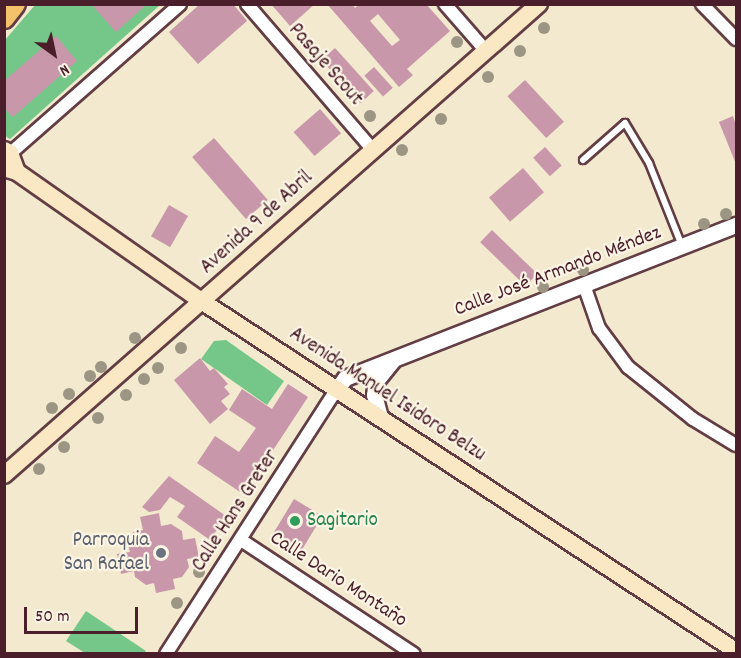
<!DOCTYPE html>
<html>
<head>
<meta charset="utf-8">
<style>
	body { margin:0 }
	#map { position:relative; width:741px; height:658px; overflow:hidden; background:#f2e9cf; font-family:Dekko,sans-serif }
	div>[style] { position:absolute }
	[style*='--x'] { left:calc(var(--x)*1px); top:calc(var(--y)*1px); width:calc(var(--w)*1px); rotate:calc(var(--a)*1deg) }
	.green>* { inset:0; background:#75c789 }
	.building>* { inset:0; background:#c997aa; transform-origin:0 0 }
	.roads { filter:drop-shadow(2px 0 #633d44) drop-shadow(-2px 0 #633d44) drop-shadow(0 2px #633d44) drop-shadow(0 -2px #633d44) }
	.service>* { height:6px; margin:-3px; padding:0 3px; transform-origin:3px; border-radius:3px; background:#fff }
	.minor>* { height:12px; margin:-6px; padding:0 6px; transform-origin:6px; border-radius:6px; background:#fff }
	.tertiary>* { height:15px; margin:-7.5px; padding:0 7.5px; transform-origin:7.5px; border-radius:7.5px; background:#fff }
	.secondary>* { height:16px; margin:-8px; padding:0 8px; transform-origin:8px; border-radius:8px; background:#fae7c3 }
	.trunk>* { height:20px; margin:-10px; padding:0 10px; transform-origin:10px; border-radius:10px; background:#f3c26a }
	.trees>* { width:12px; height:12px; margin:-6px; border-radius:50%; background:#9d9584 }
	.dots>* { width:16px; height:16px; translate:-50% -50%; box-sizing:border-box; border:3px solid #fcf5e5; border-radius:50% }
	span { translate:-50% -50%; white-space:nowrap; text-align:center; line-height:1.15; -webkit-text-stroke:4.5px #fcf5e5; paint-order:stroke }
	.street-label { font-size:21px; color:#4a1f2b }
	.leisure-label { font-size:21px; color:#27864d }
	.left { translate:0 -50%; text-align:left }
	.worship-label { font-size:21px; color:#5b616d }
	.right { translate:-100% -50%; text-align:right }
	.frame { position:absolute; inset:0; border:6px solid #4a1f2b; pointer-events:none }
	.north { position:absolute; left:24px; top:24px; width:60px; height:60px; -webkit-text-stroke:4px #fcf5e5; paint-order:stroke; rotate:147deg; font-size:16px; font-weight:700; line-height:24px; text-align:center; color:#4a1f2b }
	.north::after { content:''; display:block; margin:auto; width:21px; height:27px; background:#4a1f2b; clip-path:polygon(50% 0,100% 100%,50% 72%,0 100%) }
	.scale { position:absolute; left:24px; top:607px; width:114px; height:27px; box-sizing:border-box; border:3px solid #4a1f2b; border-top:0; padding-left:8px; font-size:18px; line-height:21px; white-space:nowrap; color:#4a1f2b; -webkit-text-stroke:4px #fcf5e5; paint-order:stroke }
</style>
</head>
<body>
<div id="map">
	<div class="green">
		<i style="clip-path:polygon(35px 5px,160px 5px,10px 139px,5px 136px,5px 40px)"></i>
		<i style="clip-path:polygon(226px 340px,284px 381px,267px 405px,201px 359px,214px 341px)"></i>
		<i style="clip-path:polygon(86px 611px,146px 651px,144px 653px,85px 653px,66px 641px)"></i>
	</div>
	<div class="building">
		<i style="clip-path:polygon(91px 4px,147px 4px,116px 32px)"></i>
		<i style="clip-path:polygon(200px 4px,233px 4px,247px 21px,198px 64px,169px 32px)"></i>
		<i style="clip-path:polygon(271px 4px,315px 4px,290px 26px)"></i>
		<i style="clip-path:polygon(evenodd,327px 4px,352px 4px,355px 8px,360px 4px,426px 4px,450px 31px,407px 69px,413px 75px,399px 87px,327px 4px,378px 14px,400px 40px,392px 46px,370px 21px,378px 14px)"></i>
		<i style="clip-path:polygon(56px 36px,77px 61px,13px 117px,4px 108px,4px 81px)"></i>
		<i style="left:335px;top:48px;width:58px;height:18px;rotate:48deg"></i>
		<i style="left:374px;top:67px;width:28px;height:13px;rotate:48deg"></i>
		<i style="left:525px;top:80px;width:57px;height:24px;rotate:47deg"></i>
		<i style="left:320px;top:109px;width:32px;height:35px;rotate:49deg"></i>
		<i style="clip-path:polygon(733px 116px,736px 125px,736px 164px,719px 122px)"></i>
		<i style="left:214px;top:138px;width:82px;height:29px;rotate:49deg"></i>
		<i style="left:545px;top:147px;width:25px;height:16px;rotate:48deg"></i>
		<i style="left:523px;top:168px;width:32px;height:45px;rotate:49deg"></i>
		<i style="left:169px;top:205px;width:22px;height:36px;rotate:30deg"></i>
		<i style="left:492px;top:230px;width:63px;height:17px;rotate:44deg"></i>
		<i style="clip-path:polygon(200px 358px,210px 371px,214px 368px,228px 384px,224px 387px,230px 394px,221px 401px,228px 409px,210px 424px,174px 380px)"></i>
		<i style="clip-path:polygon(288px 384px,308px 397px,262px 467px,258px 465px,240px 492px,197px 463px,215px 436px,239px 452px,256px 428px,229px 410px,242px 389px,272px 409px)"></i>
		<i style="clip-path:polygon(169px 476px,226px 516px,210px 540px,177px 517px,185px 506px,170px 497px,160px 510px,149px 512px,142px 507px)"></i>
		<i style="left:294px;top:499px;width:33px;height:40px;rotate:31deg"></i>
		<i style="clip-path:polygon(159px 513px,161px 526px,171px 524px,182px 531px,183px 540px,195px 538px,199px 557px,187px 559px,189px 567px,182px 577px,173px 579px,175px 589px,156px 593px,154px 583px,146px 585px,135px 577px,134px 571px,121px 574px,117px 554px,130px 552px,127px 542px,133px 532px,143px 530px,140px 517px)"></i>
	</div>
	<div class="roads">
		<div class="service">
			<i style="--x:583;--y:160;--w:56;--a:-41.4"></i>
			<i style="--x:625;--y:123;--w:47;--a:59"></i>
			<i style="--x:649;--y:163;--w:89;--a:68.3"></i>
		</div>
		<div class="minor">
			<i style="--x:247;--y:4;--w:193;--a:49.2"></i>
			<i style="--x:445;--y:4;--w:62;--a:48.9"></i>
			<i style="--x:702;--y:4;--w:49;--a:45.8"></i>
			<i style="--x:5;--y:158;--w:233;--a:-41.3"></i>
			<i style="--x:584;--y:285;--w:46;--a:70.8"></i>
			<i style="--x:599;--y:328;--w:49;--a:53.4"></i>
			<i style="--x:628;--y:367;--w:83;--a:38.7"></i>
			<i style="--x:693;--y:419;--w:50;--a:31.2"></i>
			<i style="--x:241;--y:540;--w:207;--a:33.4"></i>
			<i style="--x:166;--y:654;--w:315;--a:-57.2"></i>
		</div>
		<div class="tertiary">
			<i style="--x:337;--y:389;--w:14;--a:-54"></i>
			<i style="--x:345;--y:378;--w:420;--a:-21.4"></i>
			<i style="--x:380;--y:417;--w:23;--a:-105"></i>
			<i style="--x:374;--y:395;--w:14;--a:-82"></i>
			<i style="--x:376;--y:381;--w:26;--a:-51"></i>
		</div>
		<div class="secondary">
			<i style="--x:4;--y:150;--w:7;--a:27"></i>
			<i style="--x:10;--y:153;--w:20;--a:70"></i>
			<i style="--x:4;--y:168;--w:14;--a:17"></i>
			<i style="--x:17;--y:172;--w:227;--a:35"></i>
			<i style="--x:203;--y:302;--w:637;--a:33.22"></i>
			<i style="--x:4;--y:475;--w:713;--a:-41.36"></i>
		</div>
		<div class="trunk">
			<i style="--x:4;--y:18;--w:18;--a:-52"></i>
		</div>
	</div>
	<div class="trees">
		<i style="left:544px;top:28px"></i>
		<i style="left:457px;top:42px"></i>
		<i style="left:520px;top:51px"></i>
		<i style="left:488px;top:77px"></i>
		<i style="left:370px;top:116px"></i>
		<i style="left:441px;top:119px"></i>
		<i style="left:402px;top:150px"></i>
		<i style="left:726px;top:214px"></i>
		<i style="left:704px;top:224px"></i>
		<i style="left:583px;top:270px"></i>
		<i style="left:543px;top:287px"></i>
		<i style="left:135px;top:338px"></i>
		<i style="left:181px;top:348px"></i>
		<i style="left:101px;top:367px"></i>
		<i style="left:158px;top:368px"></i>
		<i style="left:90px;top:376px"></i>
		<i style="left:144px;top:379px"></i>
		<i style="left:69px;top:394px"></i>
		<i style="left:126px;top:395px"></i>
		<i style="left:52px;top:408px"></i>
		<i style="left:98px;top:418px"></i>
		<i style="left:64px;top:447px"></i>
		<i style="left:39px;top:469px"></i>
		<i style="left:199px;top:572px"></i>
		<i style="left:177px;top:603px"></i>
	</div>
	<div class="dots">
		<i style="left:295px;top:521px;background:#2e9e5b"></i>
		<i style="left:161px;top:553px;background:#6b7280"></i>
	</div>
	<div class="street-label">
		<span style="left:325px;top:65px;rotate:49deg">Pasaje Scout</span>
		<span style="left:257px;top:223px;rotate:-42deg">Avenida 9 de Abril</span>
		<span style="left:558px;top:272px;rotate:-21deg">Calle José Armando Méndez</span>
		<span style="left:387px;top:395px;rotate:33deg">Avenida Manuel Isidoro Belzu</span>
		<span style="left:236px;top:511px;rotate:-57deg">Calle Hans Greter</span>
		<span style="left:338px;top:580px;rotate:33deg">Calle Dario Montaño</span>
	</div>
	<div class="leisure-label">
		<span class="left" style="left:307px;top:521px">Sagitario</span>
	</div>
	<div class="worship-label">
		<span class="right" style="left:149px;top:553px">Parroquia<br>San Rafael</span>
	</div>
	<div class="frame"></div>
	<div class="north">N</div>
	<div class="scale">50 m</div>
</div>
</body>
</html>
